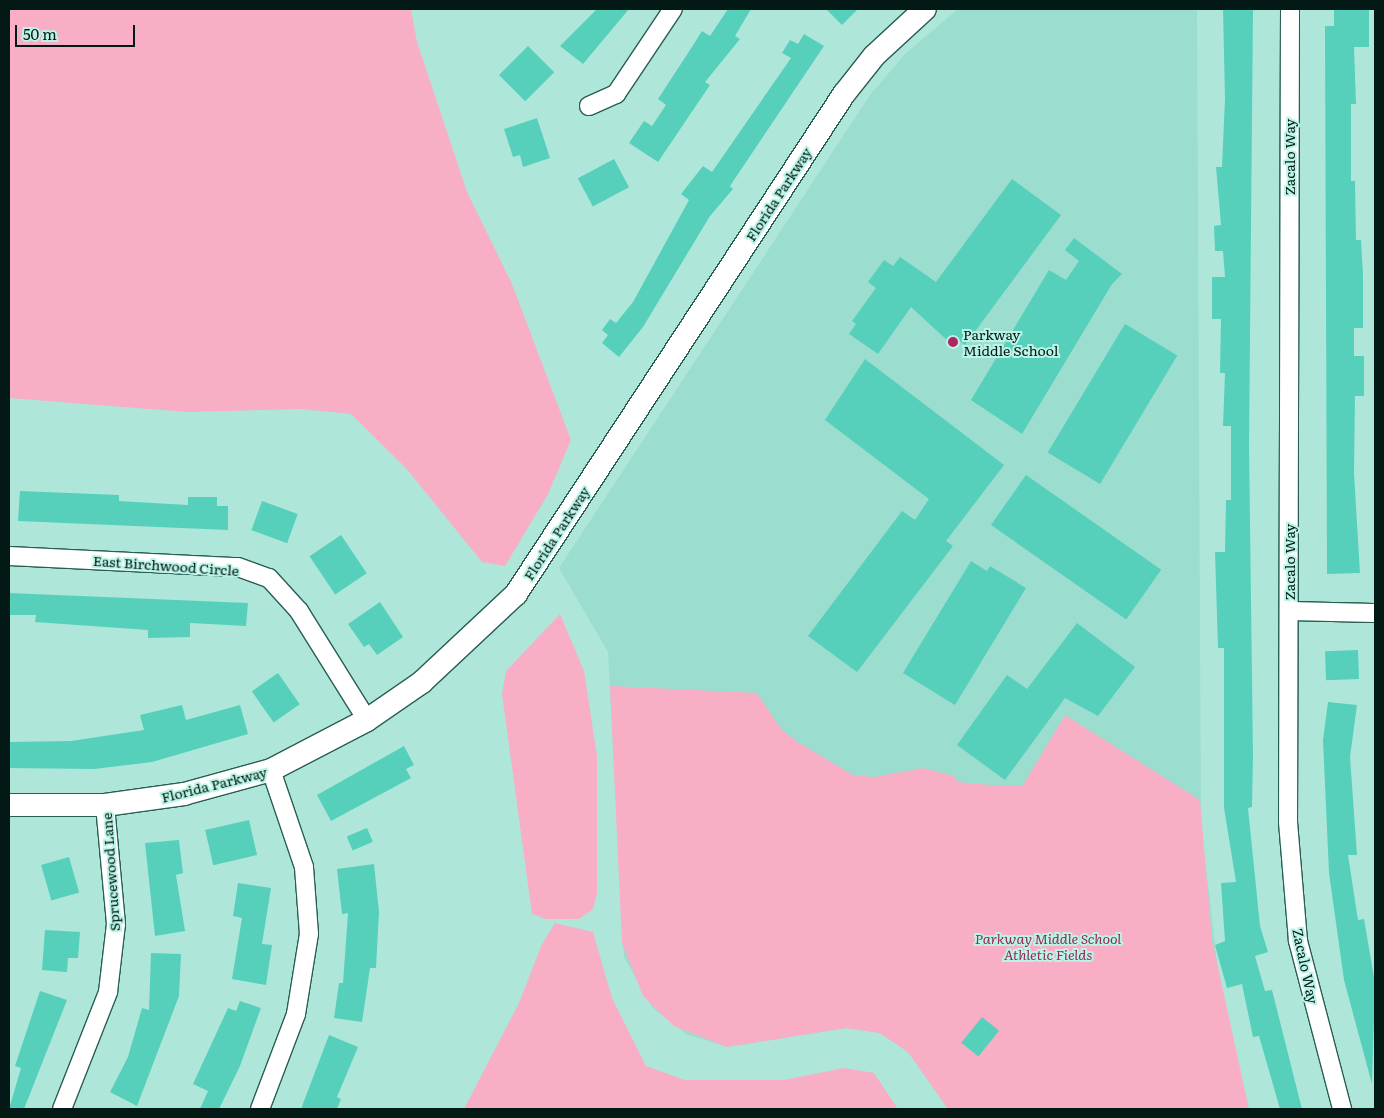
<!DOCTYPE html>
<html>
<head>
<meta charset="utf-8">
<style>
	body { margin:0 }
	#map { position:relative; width:1384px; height:1118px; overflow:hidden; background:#aee7da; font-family:Literata,serif }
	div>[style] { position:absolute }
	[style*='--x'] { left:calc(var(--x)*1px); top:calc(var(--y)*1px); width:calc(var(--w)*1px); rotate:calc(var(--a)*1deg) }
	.built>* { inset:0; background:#9bddcf }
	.green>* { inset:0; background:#f8aec4 }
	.building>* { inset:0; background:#56d0bb; transform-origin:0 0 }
	.roads { filter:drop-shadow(1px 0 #285e54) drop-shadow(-1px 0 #285e54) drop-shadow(0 1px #285e54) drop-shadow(0 -1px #285e54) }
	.minor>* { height:18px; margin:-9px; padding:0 9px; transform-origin:9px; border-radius:9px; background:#fff }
	.tertiary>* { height:22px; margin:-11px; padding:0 11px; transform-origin:11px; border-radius:11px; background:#fff }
	.dots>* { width:14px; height:14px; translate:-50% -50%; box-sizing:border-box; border:2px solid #bbf4e7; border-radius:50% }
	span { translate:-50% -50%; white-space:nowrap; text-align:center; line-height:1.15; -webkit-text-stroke:4px #bbf4e7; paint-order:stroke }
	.street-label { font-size:14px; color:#031915 }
	.poi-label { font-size:14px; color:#031915 }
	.left { translate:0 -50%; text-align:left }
	.park-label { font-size:14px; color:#922a55; font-style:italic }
	.frame { position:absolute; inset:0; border:10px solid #031915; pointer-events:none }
	.scale { position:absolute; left:15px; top:25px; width:120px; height:22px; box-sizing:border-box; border:2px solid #031915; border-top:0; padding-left:6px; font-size:15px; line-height:18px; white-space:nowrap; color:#031915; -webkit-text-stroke:4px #bbf4e7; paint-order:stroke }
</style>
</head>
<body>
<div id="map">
	<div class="built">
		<i style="clip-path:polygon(958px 9px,1197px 9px,1201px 825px,1221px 997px,1249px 1109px,948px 1109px,908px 1052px,880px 1033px,846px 1028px,727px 1047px,686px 1034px,652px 1007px,624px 957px,608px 652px,559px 568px,870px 95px,905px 54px)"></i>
	</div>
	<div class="green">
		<i style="clip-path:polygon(9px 9px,411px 9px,417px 42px,467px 192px,512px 284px,571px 440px,548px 494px,505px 566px,482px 562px,406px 468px,351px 414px,302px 409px,187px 412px,9px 398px)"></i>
		<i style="clip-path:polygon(560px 614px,584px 671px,597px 756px,597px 893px,593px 909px,579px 919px,546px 919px,532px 914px,502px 694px,506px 671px)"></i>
		<i style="clip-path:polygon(610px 686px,757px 693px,781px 729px,796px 741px,853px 775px,874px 777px,923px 768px,954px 776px,958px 782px,990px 785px,1023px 785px,1065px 715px,1200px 800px,1212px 940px,1249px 1109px,948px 1109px,908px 1052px,880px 1033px,846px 1028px,727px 1047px,674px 1026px,643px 996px,622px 943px)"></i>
		<i style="clip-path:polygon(555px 923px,593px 932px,612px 998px,646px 1066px,685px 1080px,784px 1080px,844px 1068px,874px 1073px,898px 1109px,464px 1109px,519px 1003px,542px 944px)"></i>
	</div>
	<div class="building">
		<i style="clip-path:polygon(597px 9px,629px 9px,583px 64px,560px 46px)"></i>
		<i style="clip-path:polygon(728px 9px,751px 9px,735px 36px,740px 39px,705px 82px,710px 85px,658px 162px,629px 143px,644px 121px,652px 126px,666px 105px,658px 99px,688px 53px,702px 31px,710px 36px)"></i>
		<i style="clip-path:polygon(826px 9px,858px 9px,842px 25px)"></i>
		<i style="clip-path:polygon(1223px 9px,1253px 9px,1249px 445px,1253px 756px,1252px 807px,1248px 808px,1260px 926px,1268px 952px,1255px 956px,1265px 991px,1272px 990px,1302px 1109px,1280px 1109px,1259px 1036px,1253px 1037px,1242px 984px,1227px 988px,1215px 945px,1225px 941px,1221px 883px,1236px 882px,1224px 808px,1224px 648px,1218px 648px,1215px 552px,1225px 552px,1226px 500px,1231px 500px,1231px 426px,1223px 426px,1225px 373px,1220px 373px,1221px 319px,1212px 319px,1212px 277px,1225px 277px,1223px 251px,1215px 251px,1214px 226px,1221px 225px,1216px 167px,1222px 167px,1225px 99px)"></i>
		<i style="clip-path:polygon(1334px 9px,1369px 9px,1369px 47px,1354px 47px,1356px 104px,1351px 104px,1351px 181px,1355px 181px,1356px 240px,1361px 240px,1363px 275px,1363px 328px,1354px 328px,1354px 356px,1364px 356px,1364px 396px,1355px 396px,1354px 473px,1360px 573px,1327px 574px,1325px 26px,1334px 26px)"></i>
		<i style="clip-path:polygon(804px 34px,824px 46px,730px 186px,733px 189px,710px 216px,643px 327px,619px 357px,602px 343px,608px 335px,602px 330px,610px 319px,616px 323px,633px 302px,689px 200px,681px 194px,703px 166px,712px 172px,791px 58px,782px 53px,790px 40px,798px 44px)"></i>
		<i style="left:528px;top:46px;width:37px;height:41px;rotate:45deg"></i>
		<i style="clip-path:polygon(537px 118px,550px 158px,523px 167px,520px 155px,513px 157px,504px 129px)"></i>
		<i style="left:614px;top:159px;width:32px;height:41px;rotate:62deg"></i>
		<i style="clip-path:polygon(1012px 179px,1061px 215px,965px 345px,952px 336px,948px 341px,911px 307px,878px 354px,849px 334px,856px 324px,852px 321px,876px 288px,868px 282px,884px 260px,893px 266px,900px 257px,936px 282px)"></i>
		<i style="clip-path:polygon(1074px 238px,1122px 274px,1112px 284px,1022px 434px,971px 400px,1049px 270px,1066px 280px,1079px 261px,1065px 250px)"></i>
		<i style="left:1125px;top:324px;width:61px;height:150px;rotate:31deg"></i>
		<i style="clip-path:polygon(865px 359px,1004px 465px,946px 541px,953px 546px,857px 672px,808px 636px,902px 511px,915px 520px,929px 499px,825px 420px)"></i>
		<i style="left:1026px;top:475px;width:165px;height:61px;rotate:35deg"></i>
		<i style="clip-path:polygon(20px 491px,119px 495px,119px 501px,188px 505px,188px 497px,217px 497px,217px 506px,228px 506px,228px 530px,18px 521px)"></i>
		<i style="left:262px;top:501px;width:38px;height:31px;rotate:20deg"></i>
		<i style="left:341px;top:535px;width:46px;height:38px;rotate:56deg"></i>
		<i style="clip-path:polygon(971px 561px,987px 571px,990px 566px,1026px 588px,955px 705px,903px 673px)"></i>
		<i style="clip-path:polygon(9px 593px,248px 603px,246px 626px,190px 623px,190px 637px,148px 638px,148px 630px,35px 622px,36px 615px,9px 615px)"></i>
		<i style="clip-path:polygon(380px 602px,403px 637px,377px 655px,369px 644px,364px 647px,348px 624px)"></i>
		<i style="clip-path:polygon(1077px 623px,1135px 667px,1098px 716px,1065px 698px,1005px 780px,957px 745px,1007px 675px,1027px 689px)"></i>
		<i style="left:1358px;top:650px;width:29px;height:33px;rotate:88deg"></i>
		<i style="left:278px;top:673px;width:38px;height:32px;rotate:55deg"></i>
		<i style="clip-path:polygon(1328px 702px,1357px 705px,1350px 757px,1357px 855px,1348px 855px,1358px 920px,1364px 919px,1375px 983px,1372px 1084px,1344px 980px,1329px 873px,1323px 740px)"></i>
		<i style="clip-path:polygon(182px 705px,186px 720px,240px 705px,248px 734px,152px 762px,94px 769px,9px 768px,9px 742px,71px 741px,144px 730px,140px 715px)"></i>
		<i style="clip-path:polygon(404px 746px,414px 765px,406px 769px,411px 778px,331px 821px,317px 795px)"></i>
		<i style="left:249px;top:820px;width:36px;height:45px;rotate:77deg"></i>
		<i style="left:367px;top:828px;width:15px;height:22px;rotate:67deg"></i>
		<i style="clip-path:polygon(179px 840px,183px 873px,176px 875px,185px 931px,155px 936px,145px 843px)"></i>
		<i style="left:69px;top:857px;width:37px;height:29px;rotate:74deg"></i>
		<i style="clip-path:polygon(374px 864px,379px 912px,376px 968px,370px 968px,362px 1022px,334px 1018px,339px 983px,343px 983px,348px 913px,342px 914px,337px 869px)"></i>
		<i style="clip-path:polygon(238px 883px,271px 888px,262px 944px,272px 945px,266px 985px,232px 979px,242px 918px,233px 916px)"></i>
		<i style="clip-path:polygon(45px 930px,80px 932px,78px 958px,68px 958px,67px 972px,42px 970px)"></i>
		<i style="clip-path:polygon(151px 953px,181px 954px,179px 996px,137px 1106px,110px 1092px,128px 1057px,142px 1008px,149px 1010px)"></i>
		<i style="clip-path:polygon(40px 991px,67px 1000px,24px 1109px,9px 1109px,21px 1068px,15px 1066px)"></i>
		<i style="clip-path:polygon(240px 1001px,261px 1008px,240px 1066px,219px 1109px,200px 1109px,208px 1091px,193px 1084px,228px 1008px,236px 1011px)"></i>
		<i style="left:982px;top:1017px;width:22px;height:33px;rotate:39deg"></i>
		<i style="clip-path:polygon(329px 1035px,358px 1047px,337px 1097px,341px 1099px,337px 1109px,301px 1109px)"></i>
	</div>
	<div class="roads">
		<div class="minor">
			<i style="--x:1290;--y:9;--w:813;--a:90.14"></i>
			<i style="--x:1288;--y:822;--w:119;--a:85.2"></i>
			<i style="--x:1298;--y:941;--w:174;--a:75.3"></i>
			<i style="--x:589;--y:106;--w:30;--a:-24"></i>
			<i style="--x:616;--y:94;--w:102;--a:-56.2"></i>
			<i style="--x:9;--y:556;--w:229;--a:2.8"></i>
			<i style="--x:238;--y:567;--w:33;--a:20"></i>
			<i style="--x:269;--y:578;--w:45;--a:47.7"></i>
			<i style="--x:299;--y:611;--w:128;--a:58"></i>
			<i style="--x:1289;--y:611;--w:86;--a:1.3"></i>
			<i style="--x:62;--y:1109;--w:126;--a:-68.5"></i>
			<i style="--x:108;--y:992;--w:68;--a:-83.3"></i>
			<i style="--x:116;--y:924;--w:120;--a:-95.3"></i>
			<i style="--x:260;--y:1109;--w:102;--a:-69.2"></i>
			<i style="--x:296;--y:1014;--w:81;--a:-80.8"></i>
			<i style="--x:309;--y:934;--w:67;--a:-94.3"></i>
			<i style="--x:304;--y:867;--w:102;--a:-108.8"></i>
		</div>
		<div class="tertiary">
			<i style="--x:9;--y:805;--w:96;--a:0"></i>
			<i style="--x:105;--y:805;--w:80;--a:-7.9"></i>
			<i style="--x:184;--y:794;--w:90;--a:-15.4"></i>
			<i style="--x:271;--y:770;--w:108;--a:-27.5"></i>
			<i style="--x:367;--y:720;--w:67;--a:-34.6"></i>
			<i style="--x:422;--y:682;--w:129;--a:-43.1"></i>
			<i style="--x:516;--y:594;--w:598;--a:-56.74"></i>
			<i style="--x:844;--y:94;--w:48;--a:-51.7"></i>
			<i style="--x:874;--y:56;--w:69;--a:-42.7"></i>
		</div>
	</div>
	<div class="dots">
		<i style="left:953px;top:342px;background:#b02563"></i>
	</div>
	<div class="street-label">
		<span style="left:1289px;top:157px;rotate:-90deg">Zacalo Way</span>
		<span style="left:778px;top:194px;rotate:-57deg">Florida Parkway</span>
		<span style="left:556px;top:533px;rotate:-57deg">Florida Parkway</span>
		<span style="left:1289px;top:562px;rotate:-90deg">Zacalo Way</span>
		<span style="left:166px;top:565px;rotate:4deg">East Birchwood Circle</span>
		<span style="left:214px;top:784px;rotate:-14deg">Florida Parkway</span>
		<span style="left:110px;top:872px;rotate:-94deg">Sprucewood Lane</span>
		<span style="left:1306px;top:966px;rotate:78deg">Zacalo Way</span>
	</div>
	<div class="poi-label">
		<span class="left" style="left:963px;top:342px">Parkway<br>Middle School</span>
	</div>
	<div class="park-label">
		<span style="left:1048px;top:946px">Parkway Middle School<br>Athletic Fields</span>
	</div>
	<div class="frame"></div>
	<div class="scale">50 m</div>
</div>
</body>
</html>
